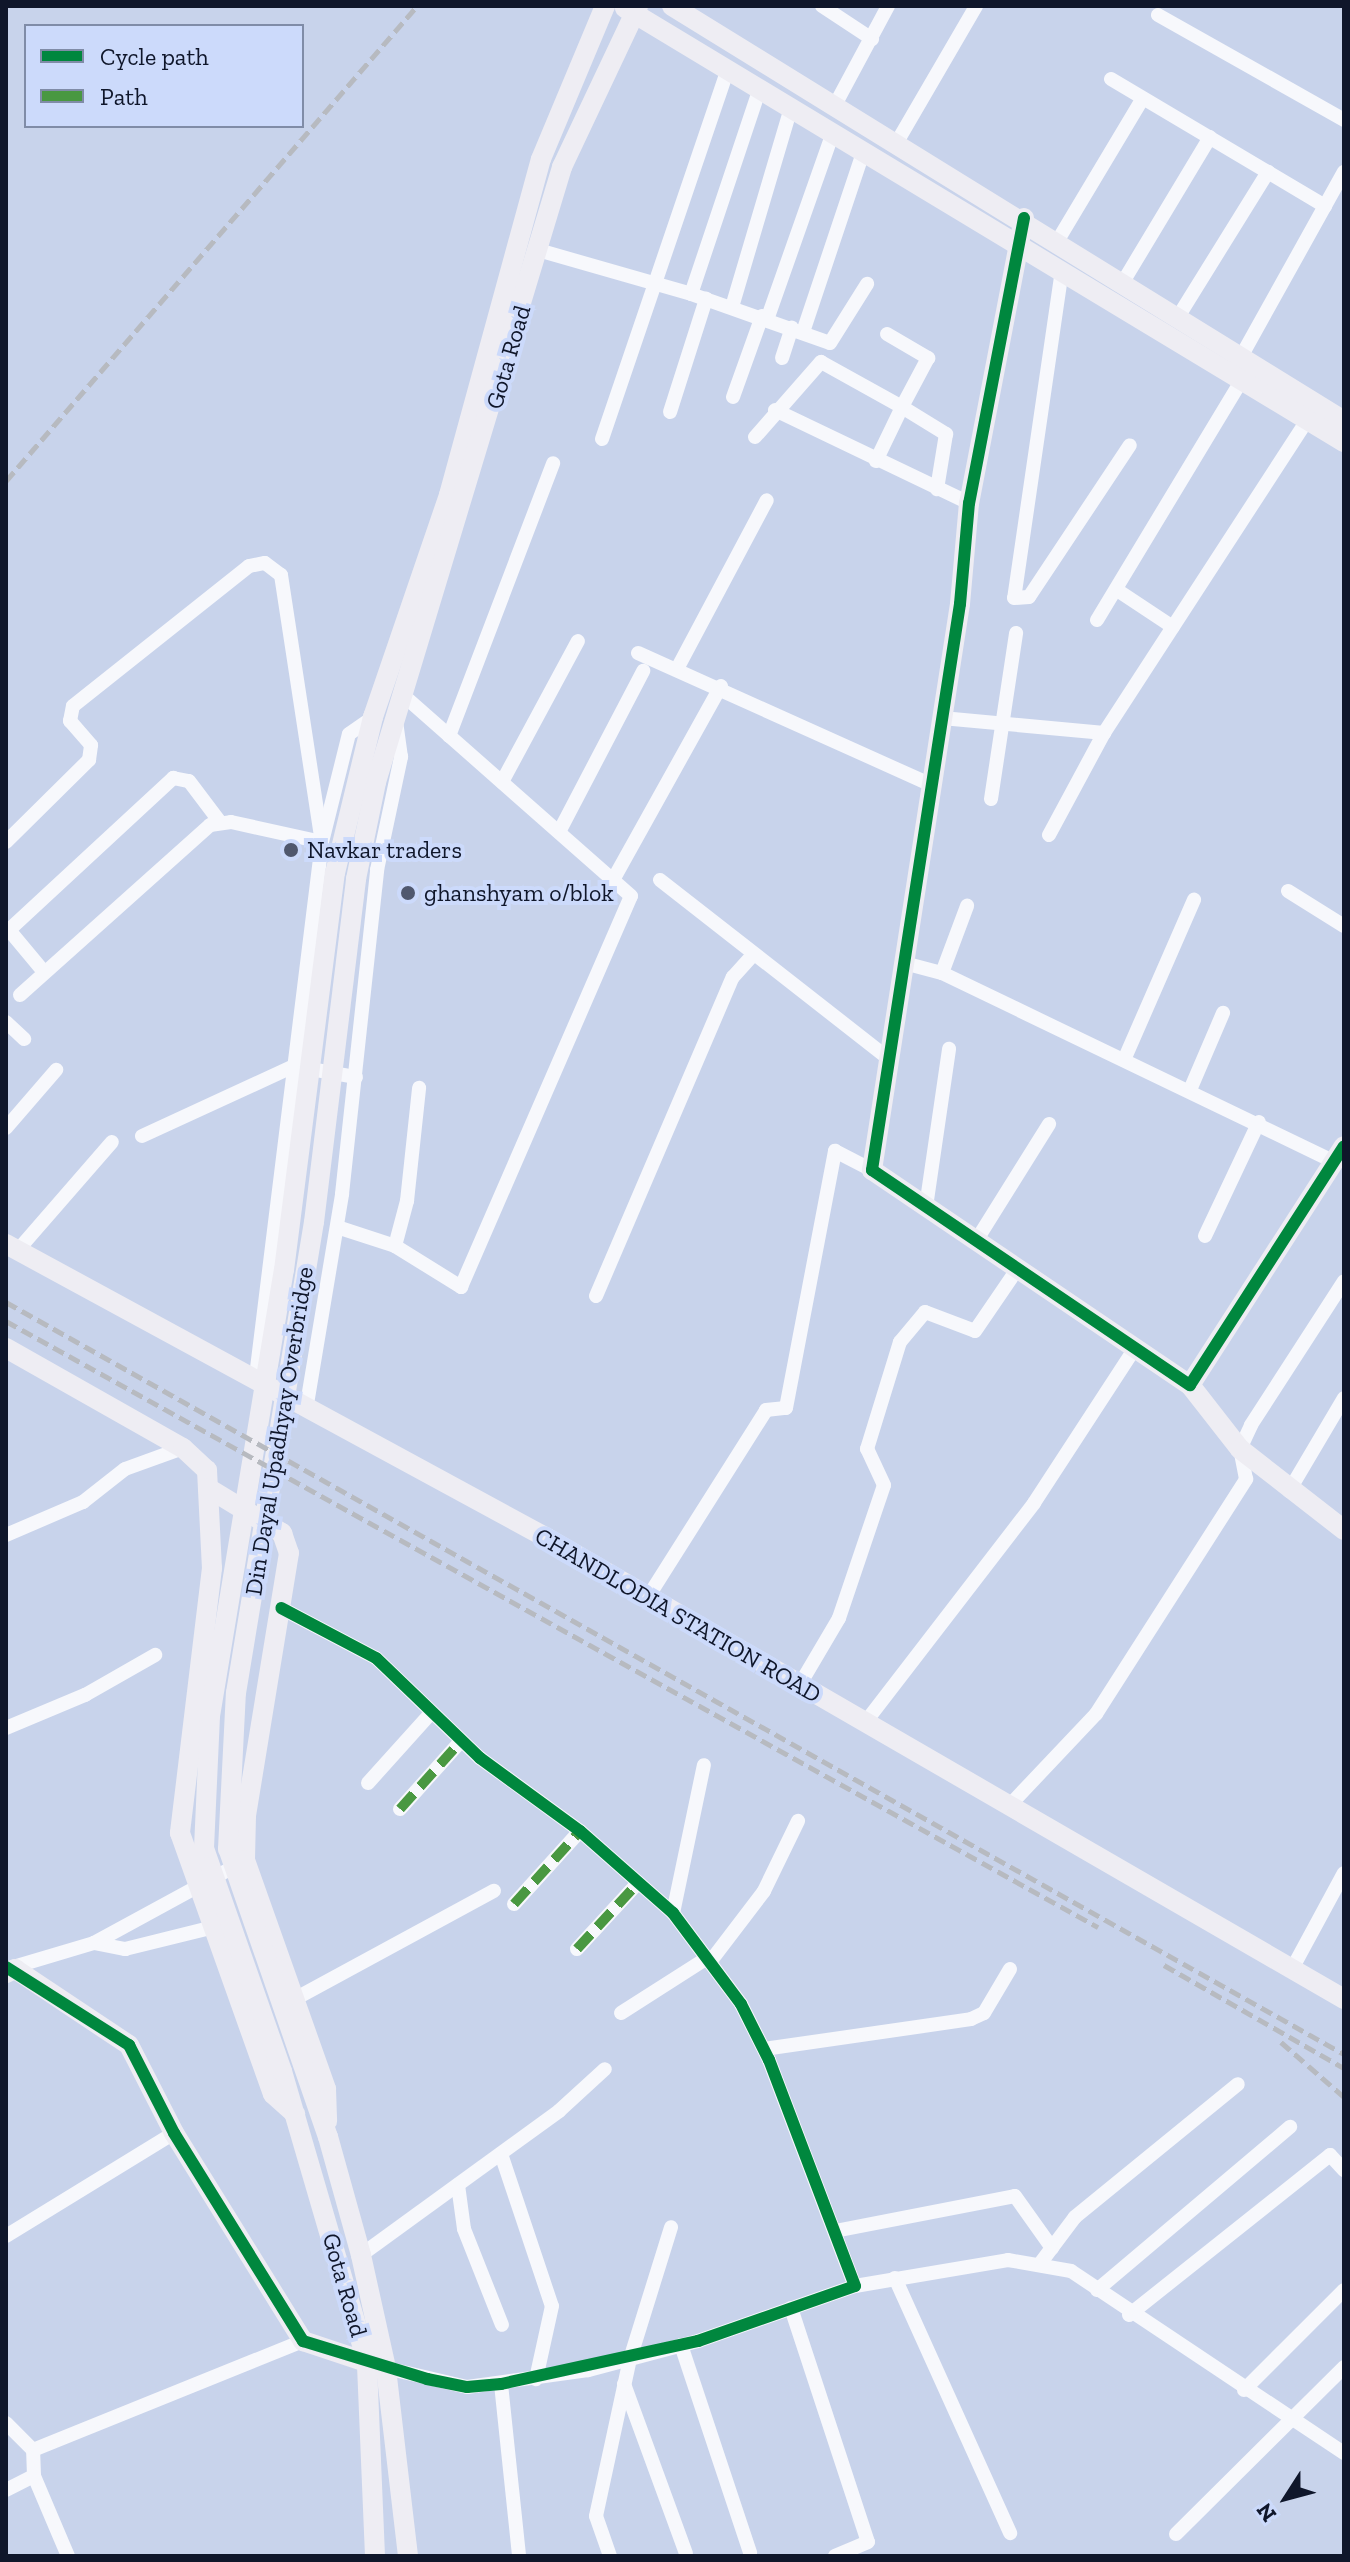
<!DOCTYPE html>
<html>
<head>
<meta charset="utf-8">
<style>
	body { margin:0 }
	#map { position:relative; width:1350px; height:2562px; overflow:hidden; background:#c8d3eb; font-family:"Zilla Slab",serif }
	div>[style] { position:absolute }
	[style*='--x'] { left:calc(var(--x)*1px); top:calc(var(--y)*1px); width:calc(var(--w)*1px); rotate:calc(var(--a)*1deg) }
	.street>* { height:14px; margin:-7px; padding:0 7px; transform-origin:7px; border-radius:7px; background:#f7f8fc }
	.secondary>* { height:20px; margin:-10px; padding:0 10px; transform-origin:10px; border-radius:10px; background:#eeedf3 }
	.rail>* { height:5px; margin-top:-2.5px; transform-origin:0; background:repeating-linear-gradient(90deg,#b7bac0 0 12px,transparent 0 18px) }
	.quiet>* { height:10px; margin-top:-5px; transform-origin:0; background:repeating-linear-gradient(90deg,#499841 0 20px,transparent 0 30px) }
	.cycleway>* { height:12px; margin:-6px; padding:0 6px; transform-origin:6px; border-radius:6px; background:#00873e }
	.dots>* { width:22px; height:22px; translate:-50% -50%; box-sizing:border-box; border:4px solid #ccdafb; border-radius:50% }
	span { translate:-50% -50%; white-space:nowrap; text-align:center; line-height:1.15; -webkit-text-stroke:8px #ccdafb; paint-order:stroke }
	.street-label { font-size:24px; color:#0f162a }
	.poi-label { font-size:24px; color:#0f162a }
	.left { translate:0 -50%; text-align:left }
	.frame { position:absolute; inset:0; border:8px solid #0f162a; pointer-events:none }
	.legend { position:absolute; left:24px; top:24px; width:280px; height:104px; box-sizing:border-box; background:#ccdafb; border:2px solid #808ca7; margin:0; padding:10px 14px; list-style:none; font-size:24px; color:#0f162a }
	.legend li { display:flex; align-items:center; gap:16px; height:40px }
	.legend b { width:40px; border:2px solid #808ca7 }
	.north { position:absolute; left:1246px; top:2458px; width:80px; height:80px; -webkit-text-stroke:6px #ccdafb; paint-order:stroke; rotate:234deg; font-size:22px; font-weight:700; line-height:32px; text-align:center; color:#0f162a }
	.north::after { content:''; display:block; margin:auto; width:28px; height:36px; background:#0f162a; clip-path:polygon(50% 0,100% 100%,50% 72%,0 100%) }
</style>
</head>
<body>
<div id="map">
	<div class="street">
		<i style="--x:822;--y:6;--w:60;--a:33.4"></i>
		<i style="--x:1158;--y:15;--w:214;--a:29.4"></i>
		<i style="--x:1111;--y:79;--w:249;--a:30.7"></i>
		<i style="--x:760;--y:88;--w:217;--a:108.5"></i>
		<i style="--x:691;--y:294;--w:147;--a:19.4"></i>
		<i style="--x:830;--y:343;--w:70;--a:-57.9"></i>
		<i style="--x:835;--y:105;--w:112;--a:-61.8"></i>
		<i style="--x:897;--y:142;--w:157;--a:-59.8"></i>
		<i style="--x:1058;--y:240;--w:165;--a:-59.1"></i>
		<i style="--x:538;--y:250;--w:159;--a:16"></i>
		<i style="--x:1062;--y:270;--w:331;--a:98.3"></i>
		<i style="--x:1014;--y:598;--w:15;--a:-4"></i>
		<i style="--x:1029;--y:597;--w:182;--a:-56.4"></i>
		<i style="--x:1123;--y:282;--w:169;--a:-59"></i>
		<i style="--x:732;--y:307;--w:208;--a:-73.5"></i>
		<i style="--x:768;--y:317;--w:196;--a:-70.6"></i>
		<i style="--x:1178;--y:317;--w:171;--a:-58.2"></i>
		<i style="--x:803;--y:332;--w:192;--a:-71.5"></i>
		<i style="--x:887;--y:334;--w:48;--a:30.3"></i>
		<i style="--x:928;--y:358;--w:55;--a:118"></i>
		<i style="--x:902;--y:407;--w:52;--a:31.5"></i>
		<i style="--x:946;--y:434;--w:56;--a:99.3"></i>
		<i style="--x:782;--y:358;--w:32;--a:-72"></i>
		<i style="--x:1237;--y:364;--w:220;--a:-60.9"></i>
		<i style="--x:733;--y:397;--w:86;--a:-70.3"></i>
		<i style="--x:775;--y:410;--w:215;--a:25.6"></i>
		<i style="--x:670;--y:412;--w:119;--a:-72.3"></i>
		<i style="--x:755;--y:437;--w:100;--a:-48.7"></i>
		<i style="--x:821;--y:362;--w:93;--a:29.1"></i>
		<i style="--x:902;--y:407;--w:60;--a:115.7"></i>
		<i style="--x:602;--y:439;--w:391;--a:-71.2"></i>
		<i style="--x:1117;--y:590;--w:67;--a:33.5"></i>
		<i style="--x:1097;--y:620;--w:279;--a:-58.9"></i>
		<i style="--x:638;--y:653;--w:322;--a:24.2"></i>
		<i style="--x:677;--y:669;--w:191;--a:-62"></i>
		<i style="--x:942;--y:718;--w:163;--a:5.3"></i>
		<i style="--x:449;--y:736;--w:292;--a:-69.1"></i>
		<i style="--x:502;--y:782;--w:160;--a:-61.7"></i>
		<i style="--x:991;--y:799;--w:168;--a:-81.4"></i>
		<i style="--x:559;--y:832;--w:182;--a:-62.4"></i>
		<i style="--x:1049;--y:835;--w:116;--a:-61.7"></i>
		<i style="--x:1104;--y:733;--w:374;--a:-57"></i>
		<i style="--x:6;--y:842;--w:117;--a:-44.7"></i>
		<i style="--x:89;--y:760;--w:15;--a:-82"></i>
		<i style="--x:91;--y:745;--w:32;--a:-131"></i>
		<i style="--x:70;--y:721;--w:15;--a:-79"></i>
		<i style="--x:73;--y:706;--w:225;--a:-38.5"></i>
		<i style="--x:249;--y:566;--w:16;--a:-11"></i>
		<i style="--x:265;--y:563;--w:20;--a:37"></i>
		<i style="--x:281;--y:575;--w:270;--a:81.3"></i>
		<i style="--x:613;--y:880;--w:222;--a:-60.9"></i>
		<i style="--x:660;--y:880;--w:291;--a:38"></i>
		<i style="--x:1288;--y:891;--w:66;--a:32"></i>
		<i style="--x:904;--y:963;--w:39;--a:15"></i>
		<i style="--x:942;--y:973;--w:435;--a:25.7"></i>
		<i style="--x:44;--y:972;--w:55;--a:-129.8"></i>
		<i style="--x:9;--y:930;--w:224;--a:-42.8"></i>
		<i style="--x:173;--y:778;--w:16;--a:11"></i>
		<i style="--x:189;--y:781;--w:51;--a:52.9"></i>
		<i style="--x:942;--y:973;--w:72;--a:-69.5"></i>
		<i style="--x:20;--y:995;--w:255;--a:-41.8"></i>
		<i style="--x:210;--y:825;--w:21;--a:-8"></i>
		<i style="--x:231;--y:822;--w:93;--a:12.4"></i>
		<i style="--x:6;--y:1022;--w:25;--a:43"></i>
		<i style="--x:1124;--y:1060;--w:175;--a:-66.4"></i>
		<i style="--x:1190;--y:1090;--w:84;--a:-66.8"></i>
		<i style="--x:6;--y:1128;--w:77;--a:-49.2"></i>
		<i style="--x:142;--y:1136;--w:167;--a:-24.7"></i>
		<i style="--x:294;--y:1066;--w:63;--a:10.1"></i>
		<i style="--x:926;--y:1207;--w:160;--a:-81.7"></i>
		<i style="--x:337;--y:1227;--w:61;--a:18.1"></i>
		<i style="--x:395;--y:1246;--w:78;--a:31.8"></i>
		<i style="--x:461;--y:1287;--w:426;--a:-66.5"></i>
		<i style="--x:631;--y:896;--w:307;--a:-138.6"></i>
		<i style="--x:1205;--y:1236;--w:126;--a:-64.7"></i>
		<i style="--x:976;--y:1241;--w:138;--a:-58"></i>
		<i style="--x:395;--y:1246;--w:47;--a:-75.1"></i>
		<i style="--x:407;--y:1201;--w:114;--a:-83.9"></i>
		<i style="--x:18;--y:1250;--w:143;--a:-49"></i>
		<i style="--x:596;--y:1296;--w:347;--a:-66.8"></i>
		<i style="--x:733;--y:977;--w:31;--a:-48"></i>
		<i style="--x:256;--y:1376;--w:538;--a:-82.95"></i>
		<i style="--x:322;--y:842;--w:111;--a:-76"></i>
		<i style="--x:349;--y:734;--w:29;--a:-35"></i>
		<i style="--x:307;--y:1404;--w:213;--a:-80.5"></i>
		<i style="--x:342;--y:1194;--w:326;--a:-83.8"></i>
		<i style="--x:377;--y:870;--w:116;--a:-78"></i>
		<i style="--x:401;--y:757;--w:34;--a:-98"></i>
		<i style="--x:1289;--y:1491;--w:108;--a:-59.4"></i>
		<i style="--x:6;--y:1535;--w:84;--a:-23.2"></i>
		<i style="--x:83;--y:1502;--w:53;--a:-38.2"></i>
		<i style="--x:125;--y:1469;--w:62;--a:-19.9"></i>
		<i style="--x:648;--y:1597;--w:221;--a:-57.7"></i>
		<i style="--x:766;--y:1410;--w:20;--a:-6"></i>
		<i style="--x:786;--y:1408;--w:262;--a:-79.2"></i>
		<i style="--x:835;--y:1151;--w:42;--a:27.2"></i>
		<i style="--x:281;--y:1608;--w:107;--a:27.8"></i>
		<i style="--x:376;--y:1658;--w:144;--a:43.9"></i>
		<i style="--x:480;--y:1758;--w:124;--a:36.1"></i>
		<i style="--x:580;--y:1831;--w:124;--a:41.4"></i>
		<i style="--x:673;--y:1913;--w:114;--a:53.2"></i>
		<i style="--x:741;--y:2004;--w:63;--a:63.4"></i>
		<i style="--x:769;--y:2060;--w:242;--a:69.2"></i>
		<i style="--x:855;--y:2286;--w:166;--a:160.7"></i>
		<i style="--x:698;--y:2341;--w:114;--a:165.2"></i>
		<i style="--x:588;--y:2370;--w:122;--a:172"></i>
		<i style="--x:467;--y:2387;--w:83;--a:-166.8"></i>
		<i style="--x:799;--y:1686;--w:79;--a:-59.5"></i>
		<i style="--x:839;--y:1618;--w:140;--a:-71.3"></i>
		<i style="--x:884;--y:1485;--w:40;--a:-115"></i>
		<i style="--x:867;--y:1449;--w:112;--a:-72.9"></i>
		<i style="--x:900;--y:1342;--w:39;--a:-50"></i>
		<i style="--x:925;--y:1312;--w:53;--a:20.8"></i>
		<i style="--x:975;--y:1331;--w:76;--a:-55.7"></i>
		<i style="--x:864;--y:1724;--w:279;--a:-52.4"></i>
		<i style="--x:1034;--y:1503;--w:185;--a:-56.9"></i>
		<i style="--x:6;--y:1728;--w:86;--a:-22.7"></i>
		<i style="--x:85;--y:1695;--w:81;--a:-29.7"></i>
		<i style="--x:368;--y:1783;--w:94;--a:-48"></i>
		<i style="--x:1008;--y:1807;--w:128;--a:-46.6"></i>
		<i style="--x:1096;--y:1714;--w:279;--a:-57.4"></i>
		<i style="--x:1246;--y:1479;--w:31;--a:-101"></i>
		<i style="--x:1240;--y:1449;--w:26;--a:-65"></i>
		<i style="--x:1251;--y:1425;--w:171;--a:-57.1"></i>
		<i style="--x:400;--y:1809;--w:91;--a:-48.1"></i>
		<i style="--x:514;--y:1904;--w:98;--a:-47.9"></i>
		<i style="--x:673;--y:1913;--w:151;--a:-78.2"></i>
		<i style="--x:94;--y:1943;--w:32;--a:11"></i>
		<i style="--x:125;--y:1949;--w:88;--a:-13.9"></i>
		<i style="--x:577;--y:1949;--w:90;--a:-47.3"></i>
		<i style="--x:710;--y:1962;--w:89;--a:-52.7"></i>
		<i style="--x:764;--y:1891;--w:78;--a:-64.1"></i>
		<i style="--x:10;--y:1968;--w:88;--a:-16.6"></i>
		<i style="--x:94;--y:1943;--w:167;--a:-28.6"></i>
		<i style="--x:1292;--y:1969;--w:109;--a:-61.6"></i>
		<i style="--x:291;--y:2001;--w:231;--a:-28.5"></i>
		<i style="--x:621;--y:2013;--w:102;--a:-32.6"></i>
		<i style="--x:764;--y:2049;--w:209;--a:-8.2"></i>
		<i style="--x:971;--y:2019;--w:14;--a:-25"></i>
		<i style="--x:984;--y:2013;--w:51;--a:-59.4"></i>
		<i style="--x:501;--y:2154;--w:160;--a:71.5"></i>
		<i style="--x:552;--y:2306;--w:75;--a:102.4"></i>
		<i style="--x:458;--y:2185;--w:44;--a:82.2"></i>
		<i style="--x:464;--y:2229;--w:103;--a:68.4"></i>
		<i style="--x:835;--y:2231;--w:183;--a:-11"></i>
		<i style="--x:1015;--y:2196;--w:64;--a:54.6"></i>
		<i style="--x:6;--y:2236;--w:197;--a:-31.5"></i>
		<i style="--x:361;--y:2255;--w:245;--a:-36"></i>
		<i style="--x:559;--y:2111;--w:62;--a:-42.4"></i>
		<i style="--x:1039;--y:2265;--w:60;--a:-53.1"></i>
		<i style="--x:1075;--y:2217;--w:210;--a:-39.2"></i>
		<i style="--x:895;--y:2278;--w:280;--a:65.7"></i>
		<i style="--x:855;--y:2286;--w:155;--a:-9.6"></i>
		<i style="--x:1008;--y:2260;--w:64;--a:9.9"></i>
		<i style="--x:1071;--y:2271;--w:328;--a:33.7"></i>
		<i style="--x:1097;--y:2290;--w:253;--a:-40.2"></i>
		<i style="--x:791;--y:2308;--w:246;--a:71.8"></i>
		<i style="--x:868;--y:2542;--w:36;--a:157"></i>
		<i style="--x:1129;--y:2315;--w:257;--a:-38.5"></i>
		<i style="--x:1330;--y:2155;--w:21;--a:47"></i>
		<i style="--x:681;--y:2345;--w:219;--a:71.6"></i>
		<i style="--x:501;--y:2384;--w:173;--a:84"></i>
		<i style="--x:624;--y:2384;--w:180;--a:69.9"></i>
		<i style="--x:1244;--y:2390;--w:141;--a:-45"></i>
		<i style="--x:6;--y:2423;--w:38;--a:45"></i>
		<i style="--x:34;--y:2476;--w:87;--a:67"></i>
		<i style="--x:6;--y:2490;--w:31;--a:-27"></i>
		<i style="--x:34;--y:2476;--w:26;--a:-92"></i>
		<i style="--x:33;--y:2450;--w:291;--a:-22"></i>
		<i style="--x:1176;--y:2534;--w:237;--a:-44.8"></i>
		<i style="--x:610;--y:2556;--w:42;--a:-109.3"></i>
		<i style="--x:596;--y:2516;--w:161;--a:-77.8"></i>
		<i style="--x:630;--y:2359;--w:138;--a:-72.7"></i>
	</div>
	<div class="secondary">
		<i style="--x:672;--y:6;--w:790;--a:31.7"></i>
		<i style="--x:625;--y:8;--w:840;--a:31.12"></i>
		<i style="--x:1024;--y:218;--w:290;--a:100.9"></i>
		<i style="--x:969;--y:503;--w:101;--a:95.1"></i>
		<i style="--x:960;--y:604;--w:573;--a:98.84"></i>
		<i style="--x:872;--y:1170;--w:384;--a:34.1"></i>
		<i style="--x:1190;--y:1385;--w:284;--a:-57.2"></i>
		<i style="--x:6;--y:1244;--w:616;--a:28.52"></i>
		<i style="--x:547;--y:1538;--w:921;--a:30.05"></i>
		<i style="--x:6;--y:1348;--w:203;--a:29.5"></i>
		<i style="--x:183;--y:1448;--w:33;--a:43"></i>
		<i style="--x:207;--y:1470;--w:98;--a:87.1"></i>
		<i style="--x:212;--y:1568;--w:267;--a:96.9"></i>
		<i style="--x:180;--y:1833;--w:277;--a:70.4"></i>
		<i style="--x:273;--y:2094;--w:30;--a:42"></i>
		<i style="--x:1190;--y:1385;--w:81;--a:52"></i>
		<i style="--x:1240;--y:1449;--w:132;--a:37.9"></i>
		<i style="--x:208;--y:1488;--w:87;--a:31.3"></i>
		<i style="--x:282;--y:1533;--w:21;--a:71"></i>
		<i style="--x:289;--y:1553;--w:266;--a:99.3"></i>
		<i style="--x:246;--y:1815;--w:45;--a:91.3"></i>
		<i style="--x:245;--y:1860;--w:243;--a:70.5"></i>
		<i style="--x:326;--y:2089;--w:32;--a:88"></i>
		<i style="--x:6;--y:1973;--w:10;--a:-24"></i>
		<i style="--x:15;--y:1969;--w:137;--a:33.7"></i>
		<i style="--x:129;--y:2045;--w:99;--a:62.9"></i>
		<i style="--x:174;--y:2133;--w:245;--a:58.2"></i>
		<i style="--x:303;--y:2341;--w:76;--a:18.4"></i>
		<i style="--x:375;--y:2556;--w:194;--a:-92.4"></i>
		<i style="--x:367;--y:2362;--w:303;--a:-106.3"></i>
		<i style="--x:282;--y:2071;--w:236;--a:-109.3"></i>
		<i style="--x:204;--y:1848;--w:132;--a:-87.4"></i>
		<i style="--x:210;--y:1716;--w:452;--a:-80.6"></i>
		<i style="--x:284;--y:1270;--w:400;--a:-82.7"></i>
		<i style="--x:335;--y:873;--w:161;--a:-76.3"></i>
		<i style="--x:373;--y:717;--w:235;--a:-71.1"></i>
		<i style="--x:449;--y:495;--w:348;--a:-74.7"></i>
		<i style="--x:541;--y:159;--w:166;--a:-67.3"></i>
		<i style="--x:408;--y:2556;--w:189;--a:-96.7"></i>
		<i style="--x:386;--y:2368;--w:116;--a:-102.5"></i>
		<i style="--x:361;--y:2255;--w:123;--a:-105.6"></i>
		<i style="--x:328;--y:2137;--w:305;--a:-109.1"></i>
		<i style="--x:228;--y:1849;--w:156;--a:-87.1"></i>
		<i style="--x:236;--y:1693;--w:477;--a:-80.6"></i>
		<i style="--x:314;--y:1222;--w:346;--a:-83"></i>
		<i style="--x:356;--y:879;--w:99;--a:-78.3"></i>
		<i style="--x:376;--y:782;--w:643;--a:-73.17"></i>
		<i style="--x:562;--y:167;--w:178;--a:-64.7"></i>
	</div>
	<div class="rail">
		<i style="--x:6;--y:481;--w:628;--a:-49.13"></i>
		<i style="--x:6;--y:1302;--w:1535;--a:29.34"></i>
		<i style="--x:6;--y:1321;--w:1249;--a:29.03"></i>
		<i style="--x:1164;--y:1965;--w:207;--a:29.8"></i>
		<i style="--x:1281;--y:2042;--w:84;--a:41.1"></i>
	</div>
	<div class="quiet">
		<i style="--x:400;--y:1809;--w:91;--a:-48.1"></i>
		<i style="--x:514;--y:1904;--w:98;--a:-47.9"></i>
		<i style="--x:577;--y:1949;--w:90;--a:-47.3"></i>
	</div>
	<div class="cycleway">
		<i style="--x:1024;--y:218;--w:290;--a:100.9"></i>
		<i style="--x:969;--y:503;--w:101;--a:95.1"></i>
		<i style="--x:960;--y:604;--w:573;--a:98.84"></i>
		<i style="--x:872;--y:1170;--w:384;--a:34.1"></i>
		<i style="--x:1190;--y:1385;--w:284;--a:-57.2"></i>
		<i style="--x:6;--y:1967;--w:146;--a:32.4"></i>
		<i style="--x:129;--y:2045;--w:99;--a:62.9"></i>
		<i style="--x:174;--y:2133;--w:245;--a:58.2"></i>
		<i style="--x:303;--y:2341;--w:130;--a:17"></i>
		<i style="--x:427;--y:2379;--w:41;--a:11.3"></i>
		<i style="--x:467;--y:2387;--w:34;--a:-5"></i>
		<i style="--x:501;--y:2384;--w:202;--a:-12.3"></i>
		<i style="--x:698;--y:2341;--w:166;--a:-19.3"></i>
		<i style="--x:855;--y:2286;--w:242;--a:-110.8"></i>
		<i style="--x:769;--y:2060;--w:63;--a:-116.6"></i>
		<i style="--x:741;--y:2004;--w:114;--a:-126.8"></i>
		<i style="--x:673;--y:1913;--w:124;--a:-138.6"></i>
		<i style="--x:580;--y:1831;--w:124;--a:-143.9"></i>
		<i style="--x:480;--y:1758;--w:144;--a:-136.1"></i>
		<i style="--x:376;--y:1658;--w:107;--a:-152.2"></i>
	</div>
	<div class="dots">
		<i style="left:291px;top:850px;background:#50586e"></i>
		<i style="left:408px;top:893px;background:#50586e"></i>
	</div>
	<div class="street-label">
		<span style="left:508px;top:357px;rotate:-74deg">Gota Road</span>
		<span style="left:279px;top:1431px;rotate:-81deg">Din Dayal Upadhyay Overbridge</span>
		<span style="left:678px;top:1615px;rotate:30deg">CHANDLODIA STATION ROAD</span>
		<span style="left:345px;top:2285px;rotate:74deg">Gota Road</span>
	</div>
	<div class="poi-label">
		<span class="left" style="left:307px;top:850px">Navkar traders</span>
		<span class="left" style="left:424px;top:893px">ghanshyam o/blok</span>
	</div>
	<div class="frame"></div>
	<ul class="legend">
	<li><b style="height:10px;background:#00873e"></b>Cycle path</li>
	<li><b style="height:10px;background:#499841"></b>Path</li>
	</ul>
	<div class="north">N</div>
</div>
</body>
</html>
